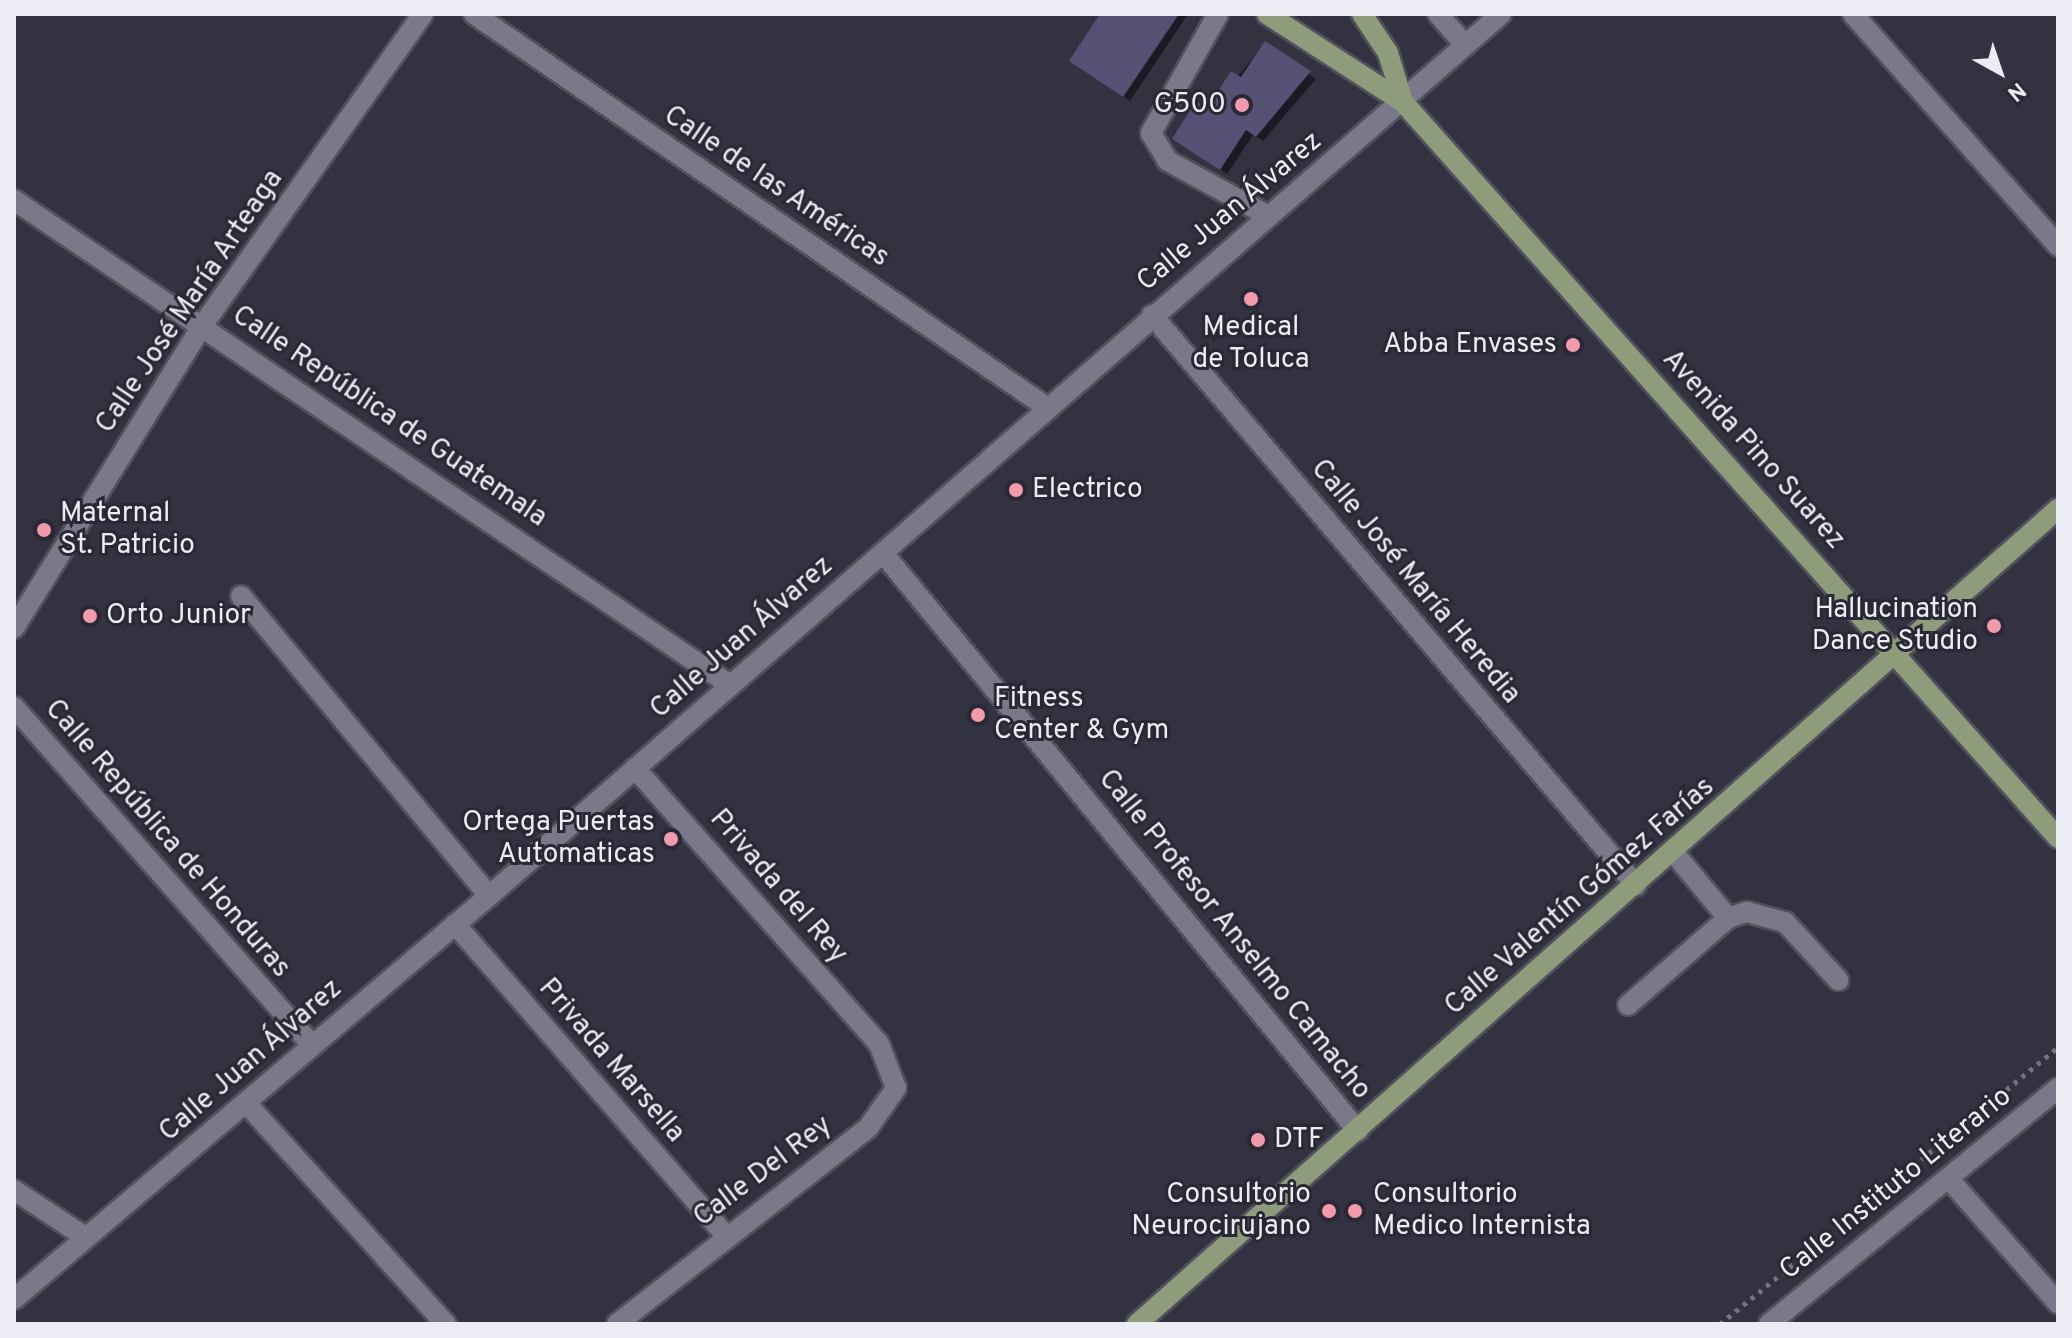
<!DOCTYPE html>
<html>
<head>
<meta charset="utf-8">
<style>
	body { margin:0 }
	#map { position:relative; width:2072px; height:1338px; overflow:hidden; background:#333240; font-family:Overpass,sans-serif }
	div>[style] { position:absolute }
	[style*='--x'] { left:calc(var(--x)*1px); top:calc(var(--y)*1px); width:calc(var(--w)*1px); rotate:calc(var(--a)*1deg) }
	.shadow>* { inset:0; background:#0007 }
	.building>* { inset:0; background:#555175 }
	.path>* { height:5px; margin-top:-2.5px; transform-origin:0; background:repeating-linear-gradient(90deg,#73737f 0 4px,transparent 0 10px) }
	.roads { filter:drop-shadow(2px 0 #51515c) drop-shadow(-2px 0 #51515c) drop-shadow(0 2px #51515c) drop-shadow(0 -2px #51515c) }
	.minor>* { height:20px; margin:-10px; padding:0 10px; transform-origin:10px; border-radius:10px; background:#7a7989 }
	.major>* { height:20px; margin:-10px; padding:0 10px; transform-origin:10px; border-radius:10px; background:#8e9c7b }
	.dots>* { width:22px; height:22px; translate:-50% -50%; box-sizing:border-box; border:4px solid #292835; border-radius:50% }
	span { translate:-50% -50%; white-space:nowrap; text-align:center; line-height:1.15; -webkit-text-stroke:6px #292835; paint-order:stroke }
	.poi-label { font-size:28px; color:#ececf5 }
	.right { translate:-100% -50%; text-align:right }
	.left { translate:0 -50%; text-align:left }
	.street-label { font-size:28px; color:#ececf5 }
	.frame { position:absolute; inset:0; border:16px solid #ececf5; pointer-events:none }
	.north { position:absolute; left:1960px; top:32px; width:80px; height:80px; -webkit-text-stroke:6px #292835; paint-order:stroke; rotate:140deg; font-size:22px; font-weight:700; line-height:32px; text-align:center; color:#ececf5 }
	.north::after { content:''; display:block; margin:auto; width:28px; height:36px; background:#ececf5; clip-path:polygon(50% 0,100% 100%,50% 72%,0 100%) }
</style>
</head>
<body>
<div id="map">
	<div class="shadow">
		<i style="clip-path:polygon(1103px 14px,1188px 14px,1130px 101px,1071px 61px)"></i>
		<i style="clip-path:polygon(1265px 44px,1316px 79px,1263px 141px,1253px 135px,1227px 174px,1181px 144px)"></i>
	</div>
	<div class="building">
		<i style="clip-path:polygon(1100px 14px,1179px 14px,1123px 97px,1069px 61px)"></i>
		<i style="clip-path:polygon(1265px 41px,1311px 71px,1256px 137px,1246px 130px,1220px 170px,1172px 139px,1196px 101px,1207px 108px,1231px 71px,1241px 77px)"></i>
	</div>
	<div class="path">
		<i style="--x:1720;--y:1324;--w:437;--a:-39.3"></i>
	</div>
	<div class="roads">
		<div class="minor">
			<i style="--x:474;--y:14;--w:693;--a:34.47"></i>
			<i style="--x:1218;--y:14;--w:137;--a:119.4"></i>
			<i style="--x:1151;--y:133;--w:33;--a:59"></i>
			<i style="--x:1168;--y:161;--w:111;--a:28.7"></i>
			<i style="--x:1438;--y:14;--w:41;--a:48.9"></i>
			<i style="--x:1853;--y:14;--w:310;--a:48.5"></i>
			<i style="--x:14;--y:200;--w:865;--a:34.11"></i>
			<i style="--x:1152;--y:315;--w:748;--a:49.66"></i>
			<i style="--x:883;--y:553;--w:748;--a:50.59"></i>
			<i style="--x:241;--y:596;--w:389;--a:50.4"></i>
			<i style="--x:14;--y:628;--w:356;--a:-58.1"></i>
			<i style="--x:202;--y:326;--w:382;--a:-54.7"></i>
			<i style="--x:14;--y:707;--w:449;--a:48.6"></i>
			<i style="--x:1728;--y:918;--w:20;--a:-18"></i>
			<i style="--x:1747;--y:912;--w:39;--a:15"></i>
			<i style="--x:1785;--y:922;--w:79;--a:47.6"></i>
			<i style="--x:455;--y:924;--w:412;--a:49"></i>
			<i style="--x:1628;--y:1005;--w:133;--a:-41"></i>
			<i style="--x:1728;--y:918;--w:85;--a:-129.7"></i>
			<i style="--x:246;--y:1103;--w:298;--a:47.9"></i>
			<i style="--x:1948;--y:1178;--w:167;--a:48.7"></i>
			<i style="--x:14;--y:1190;--w:85;--a:33.5"></i>
			<i style="--x:14;--y:1299;--w:623;--a:-40.31"></i>
			<i style="--x:489;--y:896;--w:1342;--a:-41.07"></i>
			<i style="--x:617;--y:1324;--w:318;--a:-38"></i>
			<i style="--x:868;--y:1128;--w:49;--a:-55"></i>
			<i style="--x:896;--y:1088;--w:47;--a:-111.1"></i>
			<i style="--x:879;--y:1044;--w:368;--a:-131.5"></i>
			<i style="--x:1769;--y:1324;--w:373;--a:-39.2"></i>
		</div>
		<div class="major">
			<i style="--x:1267;--y:14;--w:162;--a:32.9"></i>
			<i style="--x:1403;--y:102;--w:985;--a:48.33"></i>
			<i style="--x:1362;--y:14;--w:47;--a:56.3"></i>
			<i style="--x:1388;--y:53;--w:51;--a:73"></i>
			<i style="--x:1137;--y:1324;--w:1230;--a:-41.51"></i>
		</div>
	</div>
	<div class="dots">
		<i style="left:1242px;top:105px;background:#f29aac"></i>
		<i style="left:1251px;top:299px;background:#f29aac"></i>
		<i style="left:1573px;top:345px;background:#f29aac"></i>
		<i style="left:1016px;top:490px;background:#f29aac"></i>
		<i style="left:44px;top:530px;background:#f29aac"></i>
		<i style="left:90px;top:616px;background:#f29aac"></i>
		<i style="left:1994px;top:626px;background:#f29aac"></i>
		<i style="left:978px;top:715px;background:#f29aac"></i>
		<i style="left:671px;top:839px;background:#f29aac"></i>
		<i style="left:1258px;top:1140px;background:#f29aac"></i>
		<i style="left:1329px;top:1211px;background:#f29aac"></i>
		<i style="left:1355px;top:1211px;background:#f29aac"></i>
	</div>
	<div class="poi-label">
		<span class="right" style="left:1226px;top:105px">G500</span>
		<span style="left:1251px;top:344px">Medical<br>de Toluca</span>
		<span class="right" style="left:1557px;top:345px">Abba Envases</span>
		<span class="left" style="left:1032px;top:490px">Electrico</span>
		<span class="left" style="left:60px;top:530px">Maternal<br>St. Patricio</span>
		<span class="right" style="left:1978px;top:626px">Hallucination<br>Dance Studio</span>
		<span class="left" style="left:106px;top:616px">Orto Junior</span>
		<span class="left" style="left:994px;top:715px">Fitness<br>Center &amp; Gym</span>
		<span class="right" style="left:655px;top:839px">Ortega Puertas<br>Automaticas</span>
		<span class="left" style="left:1274px;top:1140px">DTF</span>
		<span class="right" style="left:1311px;top:1211px">Consultorio<br>Neurocirujano</span>
		<span class="left" style="left:1373px;top:1211px">Consultorio<br>Medico Internista</span>
	</div>
	<div class="street-label">
		<span style="left:776px;top:187px;rotate:34deg">Calle de las Américas</span>
		<span style="left:1230px;top:212px;rotate:-40deg">Calle Juan Álvarez</span>
		<span style="left:190px;top:302px;rotate:-56deg">Calle José María Arteaga</span>
		<span style="left:389px;top:417px;rotate:34deg">Calle República de Guatemala</span>
		<span style="left:1753px;top:450px;rotate:48deg">Avenida Pino Suarez</span>
		<span style="left:1415px;top:582px;rotate:50deg">Calle José María Heredia</span>
		<span style="left:742px;top:638px;rotate:-41deg">Calle Juan Álvarez</span>
		<span style="left:167px;top:839px;rotate:49deg">Calle República de Honduras</span>
		<span style="left:778px;top:887px;rotate:49deg">Privada del Rey</span>
		<span style="left:1580px;top:897px;rotate:-41deg">Calle Valentín Gómez Farías</span>
		<span style="left:1234px;top:935px;rotate:51deg">Calle Profesor Anselmo Camacho</span>
		<span style="left:251px;top:1061px;rotate:-41deg">Calle Juan Álvarez</span>
		<span style="left:611px;top:1061px;rotate:49deg">Privada Marsella</span>
		<span style="left:763px;top:1172px;rotate:-37deg">Calle Del Rey</span>
		<span style="left:1896px;top:1184px;rotate:-39deg">Calle Instituto Literario</span>
	</div>
	<div class="frame"></div>
	<div class="north">N</div>
</div>
</body>
</html>
